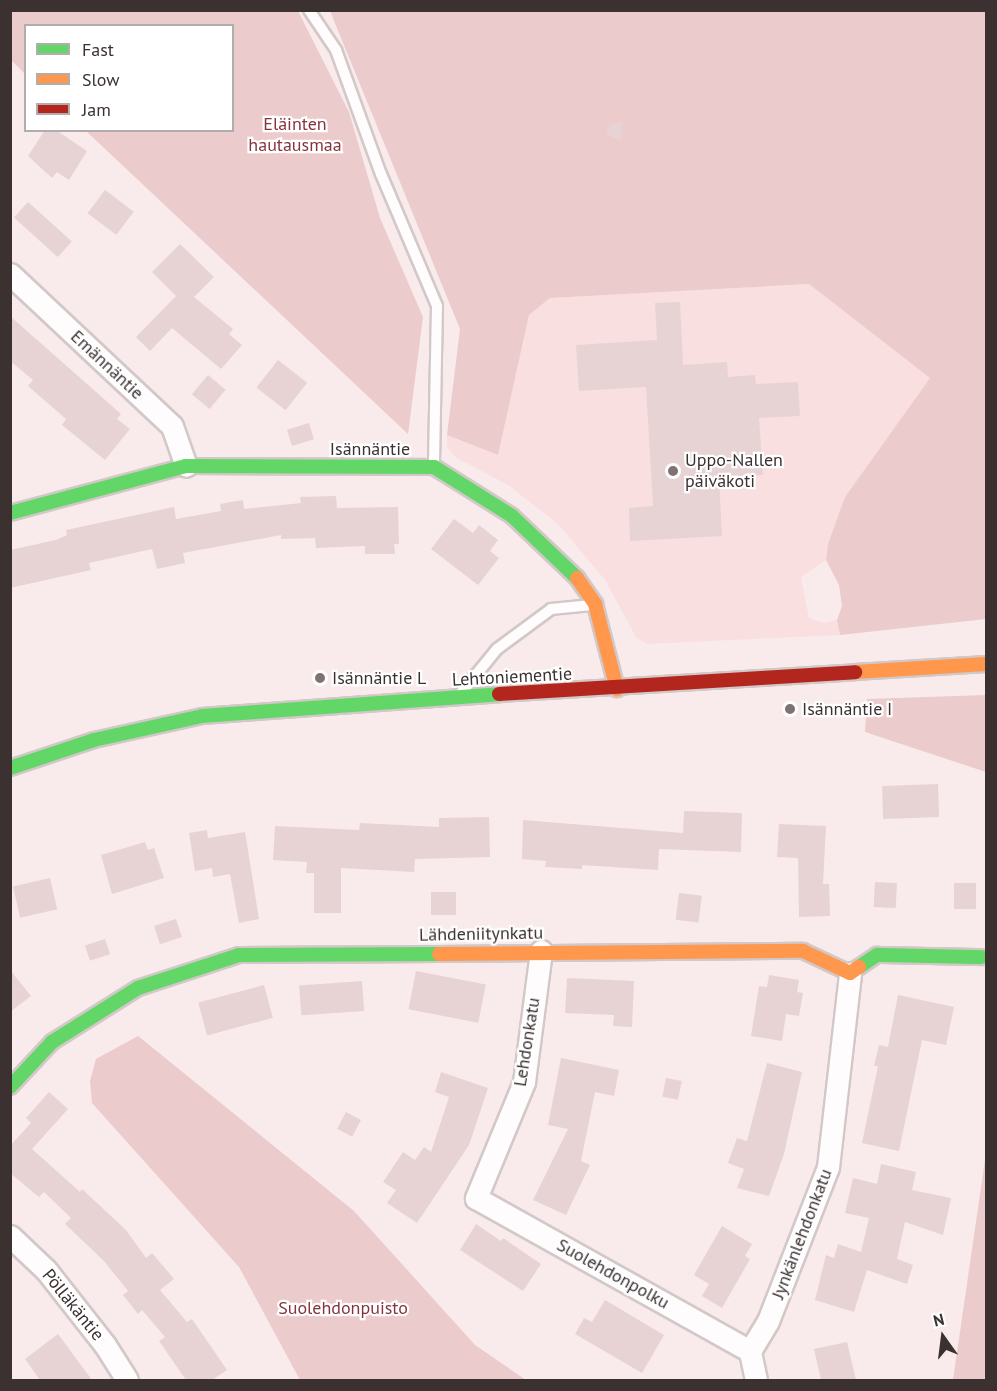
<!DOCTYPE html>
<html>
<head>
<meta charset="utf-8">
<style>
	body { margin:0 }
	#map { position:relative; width:997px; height:1391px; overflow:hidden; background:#f9ebeb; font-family:"PT Sans",sans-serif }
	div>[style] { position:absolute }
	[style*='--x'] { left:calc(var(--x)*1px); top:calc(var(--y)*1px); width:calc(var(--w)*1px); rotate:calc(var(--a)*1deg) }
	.built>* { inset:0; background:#f9dfe0 }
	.green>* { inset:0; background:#ebcbcc }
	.building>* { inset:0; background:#e7d3d4; transform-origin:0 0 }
	.roads { filter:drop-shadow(2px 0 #d3c8c8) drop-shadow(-2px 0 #d3c8c8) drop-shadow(0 2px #d3c8c8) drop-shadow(0 -2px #d3c8c8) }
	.lane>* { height:10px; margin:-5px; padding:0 5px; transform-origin:5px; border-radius:5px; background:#fefcfc }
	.street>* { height:21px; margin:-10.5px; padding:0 10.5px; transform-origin:10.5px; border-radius:10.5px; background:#fefcfc }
	.fast>* { height:14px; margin:-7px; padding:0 7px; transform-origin:7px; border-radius:7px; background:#63d668 }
	.slow>* { height:14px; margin:-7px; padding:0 7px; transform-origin:7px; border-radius:7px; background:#ff974d }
	.jam>* { height:14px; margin:-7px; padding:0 7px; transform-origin:7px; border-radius:7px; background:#b3261e }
	.dots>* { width:16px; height:16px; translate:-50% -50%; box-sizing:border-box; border:3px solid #fff; border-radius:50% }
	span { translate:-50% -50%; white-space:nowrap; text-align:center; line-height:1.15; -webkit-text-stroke:4.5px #fff; paint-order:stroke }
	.park-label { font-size:18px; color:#86333c }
	.street-label { font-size:18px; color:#3b3131 }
	.poi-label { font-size:18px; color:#3b3131 }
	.left { translate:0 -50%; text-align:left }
	.frame { position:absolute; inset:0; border:12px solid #3b3131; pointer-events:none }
	.legend { position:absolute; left:24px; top:24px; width:210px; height:108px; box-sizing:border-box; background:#fff; border:2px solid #b1adad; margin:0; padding:8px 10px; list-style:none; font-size:18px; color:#3b3131 }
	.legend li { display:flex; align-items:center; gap:12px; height:30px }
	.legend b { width:30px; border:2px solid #b1adad }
	.north { position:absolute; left:913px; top:1307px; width:60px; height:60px; -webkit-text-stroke:4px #fff; paint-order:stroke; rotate:346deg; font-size:16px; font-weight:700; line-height:24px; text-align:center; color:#3b3131 }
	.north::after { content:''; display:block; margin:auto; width:21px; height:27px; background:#3b3131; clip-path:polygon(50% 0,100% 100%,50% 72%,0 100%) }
</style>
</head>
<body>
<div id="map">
	<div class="built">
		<i style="clip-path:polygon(809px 284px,930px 378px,845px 497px,826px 560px,801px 577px,809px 618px,824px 623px,837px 620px,840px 635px,646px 644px,636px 637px,605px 580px,559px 525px,508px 485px,455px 457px,447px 447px,447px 435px,498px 455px,529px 315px,550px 298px)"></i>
	</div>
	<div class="green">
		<i style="clip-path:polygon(10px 11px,298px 11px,349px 112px,380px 218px,423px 317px,408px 434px,86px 131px,232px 130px,232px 26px,26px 26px,25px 74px,11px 60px)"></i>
		<i style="clip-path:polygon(330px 11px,986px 11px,986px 619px,840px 635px,837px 620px,842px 606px,839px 585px,826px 560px,828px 544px,845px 497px,930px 378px,809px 284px,550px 298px,529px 315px,498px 455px,447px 435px,460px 329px)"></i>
		<i style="clip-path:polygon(986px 695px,986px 772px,865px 732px,867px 699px)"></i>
		<i style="clip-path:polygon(138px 1036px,354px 1211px,475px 1345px,526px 1380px,300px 1380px,239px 1267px,92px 1103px,90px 1081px,96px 1059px)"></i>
		<i style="clip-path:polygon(986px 1153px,986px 1380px,953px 1380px)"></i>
	</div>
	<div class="building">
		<i style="clip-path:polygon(623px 121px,621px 141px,606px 134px,610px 125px)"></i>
		<i style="clip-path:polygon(45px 130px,56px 130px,87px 151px,69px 180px,57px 172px,52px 178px,28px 156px)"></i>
		<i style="left:105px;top:190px;width:36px;height:29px;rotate:37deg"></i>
		<i style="left:28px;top:202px;width:59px;height:21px;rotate:42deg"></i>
		<i style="clip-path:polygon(180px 244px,214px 277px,194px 297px,233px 329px,229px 334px,242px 345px,221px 369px,172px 328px,150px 351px,136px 337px,176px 296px,152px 272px)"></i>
		<i style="clip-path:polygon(680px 302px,683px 365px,727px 362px,728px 377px,755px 375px,756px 384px,798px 382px,800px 416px,759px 418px,763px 475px,719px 478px,722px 536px,630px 541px,629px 508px,653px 506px,646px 387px,579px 391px,576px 345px,657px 340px,655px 303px)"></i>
		<i style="clip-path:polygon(10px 316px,121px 414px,117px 419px,130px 429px,105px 460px,62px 425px,66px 419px,28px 386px,33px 380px,10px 361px)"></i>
		<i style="left:278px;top:360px;width:37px;height:35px;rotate:38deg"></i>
		<i style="left:208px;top:375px;width:23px;height:25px;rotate:40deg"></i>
		<i style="left:309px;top:423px;width:17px;height:23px;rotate:73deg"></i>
		<i style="clip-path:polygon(336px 496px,337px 508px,398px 507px,399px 544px,394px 544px,395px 554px,365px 554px,365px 546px,316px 548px,315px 538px,281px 539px,281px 535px,183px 553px,185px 563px,157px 569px,152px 549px,89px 563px,91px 570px,10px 588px,10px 550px,56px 540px,67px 535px,66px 530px,174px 507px,176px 519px,221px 511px,220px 504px,243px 500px,244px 509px,301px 503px,300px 497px)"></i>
		<i style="clip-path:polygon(454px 519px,473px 533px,479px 525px,498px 540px,490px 551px,499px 558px,478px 585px,431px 549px)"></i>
		<i style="left:938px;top:784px;width:33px;height:56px;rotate:88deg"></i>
		<i style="clip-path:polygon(684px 811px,742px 813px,741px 852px,659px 849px,658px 870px,582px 865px,582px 869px,545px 867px,546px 861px,522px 859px,523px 820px,683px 833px)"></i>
		<i style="clip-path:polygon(489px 817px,490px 857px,415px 859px,414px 872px,341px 868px,341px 913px,314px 913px,314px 873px,306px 873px,307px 862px,273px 860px,275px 826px,359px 830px,360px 823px,439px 827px,439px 818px)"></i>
		<i style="clip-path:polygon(779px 824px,826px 826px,823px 884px,829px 884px,830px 916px,799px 917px,798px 858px,777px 857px)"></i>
		<i style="clip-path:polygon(207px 830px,208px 838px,245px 832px,259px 919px,239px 923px,230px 874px,213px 877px,212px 868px,195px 871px,189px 833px)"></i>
		<i style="clip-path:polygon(145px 842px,148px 850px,154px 848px,164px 878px,112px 894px,101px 855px)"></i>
		<i style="left:50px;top:878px;width:32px;height:38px;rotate:77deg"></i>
		<i style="left:875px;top:882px;width:22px;height:25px;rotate:3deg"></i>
		<i style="left:954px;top:883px;width:22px;height:26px"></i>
		<i style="left:431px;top:892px;width:25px;height:23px"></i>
		<i style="left:679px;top:893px;width:23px;height:27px;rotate:7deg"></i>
		<i style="left:176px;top:919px;width:19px;height:23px;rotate:72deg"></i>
		<i style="left:105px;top:939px;width:16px;height:21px;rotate:72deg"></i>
		<i style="clip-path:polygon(10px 970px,31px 996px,10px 1012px)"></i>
		<i style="left:416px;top:971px;width:71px;height:39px;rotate:11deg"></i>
		<i style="clip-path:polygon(769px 975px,799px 980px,797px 992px,803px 993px,799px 1016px,786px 1014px,782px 1041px,751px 1036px,759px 986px,767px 987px)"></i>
		<i style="clip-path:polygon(567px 978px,634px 981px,632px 1027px,613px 1026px,614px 1015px,565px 1013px)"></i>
		<i style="left:362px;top:981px;width:30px;height:63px;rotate:86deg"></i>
		<i style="left:264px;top:985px;width:34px;height:68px;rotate:75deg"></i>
		<i style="clip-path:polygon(898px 995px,954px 1007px,946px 1045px,922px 1040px,899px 1151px,862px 1143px,878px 1066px,874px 1066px,879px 1045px,888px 1047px)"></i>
		<i style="clip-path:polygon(561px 1058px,619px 1070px,614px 1096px,595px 1092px,581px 1161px,590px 1165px,566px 1215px,533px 1200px,568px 1129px,548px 1125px)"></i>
		<i style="clip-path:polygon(767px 1063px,802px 1072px,784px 1154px,769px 1196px,737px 1188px,744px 1169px,728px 1163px,737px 1138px,747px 1141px)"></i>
		<i style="clip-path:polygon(441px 1072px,488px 1088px,469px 1145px,417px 1223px,387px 1203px,396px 1190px,383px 1182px,403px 1152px,415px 1160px,424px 1147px,431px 1152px,449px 1097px,435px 1092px)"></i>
		<i style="left:666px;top:1078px;width:16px;height:19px;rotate:11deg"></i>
		<i style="clip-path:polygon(49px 1092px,68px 1109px,32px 1149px,80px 1192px,82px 1189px,126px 1230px,146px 1258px,152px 1253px,174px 1279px,160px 1290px,187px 1322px,192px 1319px,227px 1370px,212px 1380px,186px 1380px,159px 1341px,165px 1337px,142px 1310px,138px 1314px,123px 1295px,128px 1291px,104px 1261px,65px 1224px,71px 1218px,44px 1192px,39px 1197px,10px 1173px,10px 1146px,31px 1123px,26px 1118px)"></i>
		<i style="left:346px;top:1112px;width:17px;height:19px;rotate:28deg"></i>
		<i style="clip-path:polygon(881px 1164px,916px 1172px,912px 1190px,951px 1198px,943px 1235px,905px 1222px,897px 1259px,913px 1265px,907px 1284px,867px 1270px,854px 1312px,815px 1300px,826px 1255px,834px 1258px,838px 1244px,861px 1252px,869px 1218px,845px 1213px,853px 1178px,877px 1184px)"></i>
		<i style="clip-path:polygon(476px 1224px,501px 1241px,503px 1238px,541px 1264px,523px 1291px,460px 1250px)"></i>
		<i style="clip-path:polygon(722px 1226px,752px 1244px,745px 1256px,750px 1259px,722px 1308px,702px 1296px,709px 1284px,694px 1275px)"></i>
		<i style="clip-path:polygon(605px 1300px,664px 1335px,642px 1373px,575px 1334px,584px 1318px,592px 1322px)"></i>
		<i style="clip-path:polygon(58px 1334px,92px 1380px,40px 1380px,25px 1359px)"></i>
		<i style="clip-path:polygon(847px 1342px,856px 1380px,821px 1380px,814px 1349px)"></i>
	</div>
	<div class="roads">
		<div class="lane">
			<i style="--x:309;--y:10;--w:48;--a:56"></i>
			<i style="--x:336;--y:50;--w:132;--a:70.1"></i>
			<i style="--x:381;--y:174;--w:143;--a:67"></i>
			<i style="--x:437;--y:306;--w:161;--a:91.1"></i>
			<i style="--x:462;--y:692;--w:55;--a:-50.9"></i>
			<i style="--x:497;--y:649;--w:67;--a:-36.5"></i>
			<i style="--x:551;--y:609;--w:41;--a:-5.6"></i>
		</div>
		<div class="street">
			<i style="--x:10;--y:274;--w:222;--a:43.2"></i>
			<i style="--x:172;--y:426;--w:42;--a:70.7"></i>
			<i style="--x:541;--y:951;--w:132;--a:97.4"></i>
			<i style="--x:524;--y:1082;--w:126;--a:112.5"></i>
			<i style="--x:476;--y:1198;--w:314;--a:29.2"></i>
			<i style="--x:10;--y:1236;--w:50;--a:43.4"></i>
			<i style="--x:46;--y:1270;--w:95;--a:51.8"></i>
			<i style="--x:105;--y:1345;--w:41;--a:57.8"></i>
			<i style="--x:756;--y:1380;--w:30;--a:-102"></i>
			<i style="--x:750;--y:1351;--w:35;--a:-59"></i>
			<i style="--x:768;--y:1321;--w:165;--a:-68.7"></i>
			<i style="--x:828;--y:1167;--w:195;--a:-83.5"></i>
		</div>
		<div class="fast">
			<i style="--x:10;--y:513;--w:182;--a:-15"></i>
			<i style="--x:186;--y:466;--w:248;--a:0.2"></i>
			<i style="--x:434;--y:467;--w:92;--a:32.1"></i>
			<i style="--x:512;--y:516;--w:90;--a:43.6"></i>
			<i style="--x:10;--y:768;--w:89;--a:-18.4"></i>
			<i style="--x:94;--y:740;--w:111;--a:-12.5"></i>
			<i style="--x:202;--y:716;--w:298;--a:-4.2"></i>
			<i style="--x:859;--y:967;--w:22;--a:-34"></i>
			<i style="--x:877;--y:955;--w:104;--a:1.1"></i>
			<i style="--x:10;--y:1087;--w:62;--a:-47"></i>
			<i style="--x:52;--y:1042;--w:102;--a:-32.1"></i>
			<i style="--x:138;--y:988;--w:106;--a:-18.1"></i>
			<i style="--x:239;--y:955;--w:200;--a:-0.3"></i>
		</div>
		<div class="slow">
			<i style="--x:577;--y:578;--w:32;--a:55"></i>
			<i style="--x:595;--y:604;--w:88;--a:75.5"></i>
			<i style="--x:855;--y:672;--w:131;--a:-3.5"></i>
			<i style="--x:439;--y:954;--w:364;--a:-0.5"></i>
			<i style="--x:803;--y:951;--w:52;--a:25.1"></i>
			<i style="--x:850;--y:973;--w:11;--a:-34"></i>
		</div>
		<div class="jam">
			<i style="--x:499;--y:694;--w:357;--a:-3.5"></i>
		</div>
	</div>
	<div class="dots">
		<i style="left:673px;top:471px;background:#7e7272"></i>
		<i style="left:320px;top:678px;background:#7e7272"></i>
		<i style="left:790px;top:709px;background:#7e7272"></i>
	</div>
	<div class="park-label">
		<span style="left:295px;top:135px">Eläinten<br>hautausmaa</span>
		<span style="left:343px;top:1308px">Suolehdonpuisto</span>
	</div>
	<div class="street-label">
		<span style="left:107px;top:365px;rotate:43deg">Emännäntie</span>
		<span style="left:370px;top:449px">Isännäntie</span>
		<span style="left:512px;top:677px;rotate:-3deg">Lehtoniementie</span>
		<span style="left:481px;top:934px;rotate:-1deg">Lähdeniitynkatu</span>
		<span style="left:527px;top:1042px;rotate:-81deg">Lehdonkatu</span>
		<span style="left:802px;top:1234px;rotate:-69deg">Jynkänlehdonkatu</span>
		<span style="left:613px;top:1274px;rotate:29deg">Suolehdonpolku</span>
		<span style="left:73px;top:1305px;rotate:51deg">Pölläkäntie</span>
	</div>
	<div class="poi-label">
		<span class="left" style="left:685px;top:471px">Uppo-Nallen<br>päiväkoti</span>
		<span class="left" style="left:332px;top:678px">Isännäntie L</span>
		<span class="left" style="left:802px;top:709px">Isännäntie I</span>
	</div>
	<div class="frame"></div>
	<ul class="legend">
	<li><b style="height:8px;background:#63d668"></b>Fast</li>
	<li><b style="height:8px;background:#ff974d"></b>Slow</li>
	<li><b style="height:8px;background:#b3261e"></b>Jam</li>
	</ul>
	<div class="north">N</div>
</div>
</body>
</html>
